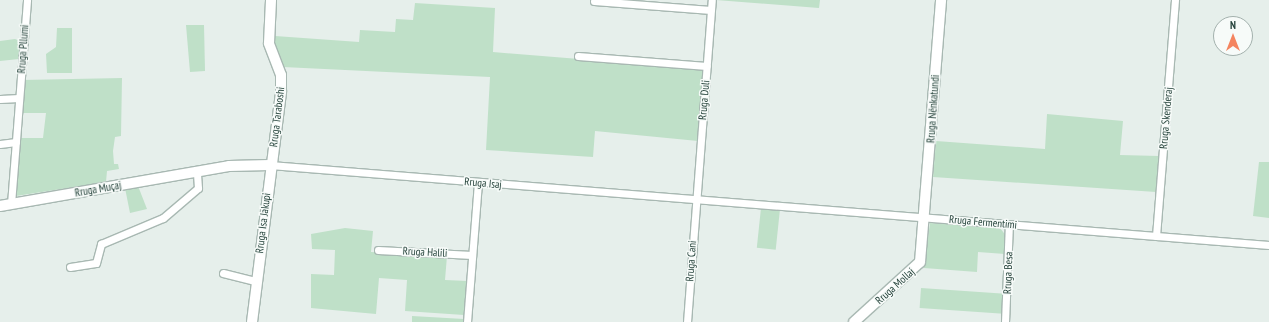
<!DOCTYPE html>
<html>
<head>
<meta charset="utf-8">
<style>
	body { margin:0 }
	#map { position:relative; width:1269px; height:322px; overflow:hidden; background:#e6efeb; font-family:"PT Sans Narrow",sans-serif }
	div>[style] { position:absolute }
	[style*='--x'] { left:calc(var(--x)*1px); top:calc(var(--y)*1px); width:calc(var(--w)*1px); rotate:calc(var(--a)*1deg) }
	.green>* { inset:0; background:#bfe0c8; transform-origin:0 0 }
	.roads { filter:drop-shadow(1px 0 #a8b8b2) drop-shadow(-1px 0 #a8b8b2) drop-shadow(0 1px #a8b8b2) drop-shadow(0 -1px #a8b8b2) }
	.street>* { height:7px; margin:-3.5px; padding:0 3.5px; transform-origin:3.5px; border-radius:3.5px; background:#fff }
	.secondary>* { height:10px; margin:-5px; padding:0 5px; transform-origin:5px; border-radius:5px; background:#fff }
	span { translate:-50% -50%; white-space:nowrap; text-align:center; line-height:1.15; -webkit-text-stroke:3px #f7fbf9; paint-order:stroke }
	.street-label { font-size:11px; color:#24423a }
	.north { position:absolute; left:1213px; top:16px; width:40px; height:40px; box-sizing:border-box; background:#f7fbf9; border:1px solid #a3b1ad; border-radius:50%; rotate:0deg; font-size:11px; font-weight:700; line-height:16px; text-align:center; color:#24423a }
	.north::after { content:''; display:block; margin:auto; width:14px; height:18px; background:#f4845f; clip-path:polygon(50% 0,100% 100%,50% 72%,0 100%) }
</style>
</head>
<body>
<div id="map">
	<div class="green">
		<i style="clip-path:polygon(716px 0,820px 0,819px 8px)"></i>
		<i style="clip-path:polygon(415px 3px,495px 8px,493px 52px,703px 69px,698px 141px,595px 131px,593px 157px,486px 150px,490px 77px,283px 67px,275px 48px,275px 36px,359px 42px,360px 30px,395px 32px,396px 19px,413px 20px)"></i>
		<i style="clip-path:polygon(186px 25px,204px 25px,205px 71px,190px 72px)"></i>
		<i style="clip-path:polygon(57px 28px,72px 28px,72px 73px,47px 73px,46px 54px,56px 47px)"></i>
		<i style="clip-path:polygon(15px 39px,20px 41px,19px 59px,0 61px,0 41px)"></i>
		<i style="clip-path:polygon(122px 78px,121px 136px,115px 137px,113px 151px,114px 164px,118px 164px,119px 169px,107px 171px,106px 182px,16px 196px,19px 138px,43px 138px,46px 113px,20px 113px,22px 80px)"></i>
		<i style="clip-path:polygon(1047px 114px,1123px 121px,1120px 155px,1159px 156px,1156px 192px,933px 177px,936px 141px,1045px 149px)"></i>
		<i style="clip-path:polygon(1259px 162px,1269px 162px,1269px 218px,1253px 216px)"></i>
		<i style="clip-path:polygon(138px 186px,147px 209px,130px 213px,125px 188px)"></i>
		<i style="left:761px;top:208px;width:19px;height:40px;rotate:6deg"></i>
		<i style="clip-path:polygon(930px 223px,1000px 228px,1007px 237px,1005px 254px,978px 252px,977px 272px,924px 268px)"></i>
		<i style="clip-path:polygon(345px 228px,373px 231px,371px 252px,447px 256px,445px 280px,468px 281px,464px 315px,405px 311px,407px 280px,379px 278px,376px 314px,311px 308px,311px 274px,334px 275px,335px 250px,312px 249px,311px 234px)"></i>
		<i style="left:921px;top:288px;width:84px;height:20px;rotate:4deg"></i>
		<i style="clip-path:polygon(412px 316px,464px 319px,464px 322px,412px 322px)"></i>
	</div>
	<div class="roads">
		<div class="street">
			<i style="--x:594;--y:1;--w:117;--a:4.4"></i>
			<i style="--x:578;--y:56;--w:129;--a:4.4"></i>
			<i style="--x:0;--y:99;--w:19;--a:-3"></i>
			<i style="--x:0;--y:144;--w:16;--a:-7"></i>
			<i style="--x:270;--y:165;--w:1002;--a:4.58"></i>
			<i style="--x:11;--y:204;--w:205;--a:-85.5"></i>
			<i style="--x:1156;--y:236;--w:237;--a:-85.4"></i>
			<i style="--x:378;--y:250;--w:94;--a:3"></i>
			<i style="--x:70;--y:267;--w:26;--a:-9"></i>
			<i style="--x:96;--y:263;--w:20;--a:-75"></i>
			<i style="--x:101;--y:244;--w:67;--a:-22.8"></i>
			<i style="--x:163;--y:218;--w:46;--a:-40.6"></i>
			<i style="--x:198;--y:188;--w:16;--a:-94"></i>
			<i style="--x:223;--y:273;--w:33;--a:14"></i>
			<i style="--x:467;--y:322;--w:139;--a:-85.5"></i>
			<i style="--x:687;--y:322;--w:323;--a:-85.6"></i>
			<i style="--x:1005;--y:322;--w:98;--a:-87.7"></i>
		</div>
		<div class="secondary">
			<i style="--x:0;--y:206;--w:232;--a:-9.9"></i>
			<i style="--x:229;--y:166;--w:41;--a:-1.4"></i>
			<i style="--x:252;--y:322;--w:233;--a:-82.8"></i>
			<i style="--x:281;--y:91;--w:16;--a:-90"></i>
			<i style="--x:281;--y:75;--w:34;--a:-111"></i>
			<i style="--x:269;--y:43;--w:43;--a:-87.3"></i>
			<i style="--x:854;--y:322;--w:89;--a:-42.3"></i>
			<i style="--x:920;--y:262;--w:263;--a:-85.4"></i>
		</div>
	</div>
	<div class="street-label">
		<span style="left:23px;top:49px;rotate:-86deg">Rruga Pllumi</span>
		<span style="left:704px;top:100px;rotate:-85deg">Rruga Duli</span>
		<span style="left:933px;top:109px;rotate:-86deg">Rruga Nënkatundi</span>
		<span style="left:277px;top:117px;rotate:-83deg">Rruga Taraboshi</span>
		<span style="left:1166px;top:118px;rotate:-85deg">Rruga Skenderaj</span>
		<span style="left:483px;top:183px;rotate:5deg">Rruga Isaj</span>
		<span style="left:98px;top:189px;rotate:-10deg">Rruga Muçaj</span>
		<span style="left:983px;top:222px;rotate:5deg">Rruga Fermentimi</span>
		<span style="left:263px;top:223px;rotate:-83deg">Rruga Isa Jakupi</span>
		<span style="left:425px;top:252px;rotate:3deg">Rruga Halili</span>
		<span style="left:691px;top:261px;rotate:-86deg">Rruga Cani</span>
		<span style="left:1008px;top:273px;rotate:-88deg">Rruga Besa</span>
		<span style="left:895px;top:286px;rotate:-42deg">Rruga Mollaj</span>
	</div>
	<div class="north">N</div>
</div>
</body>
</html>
